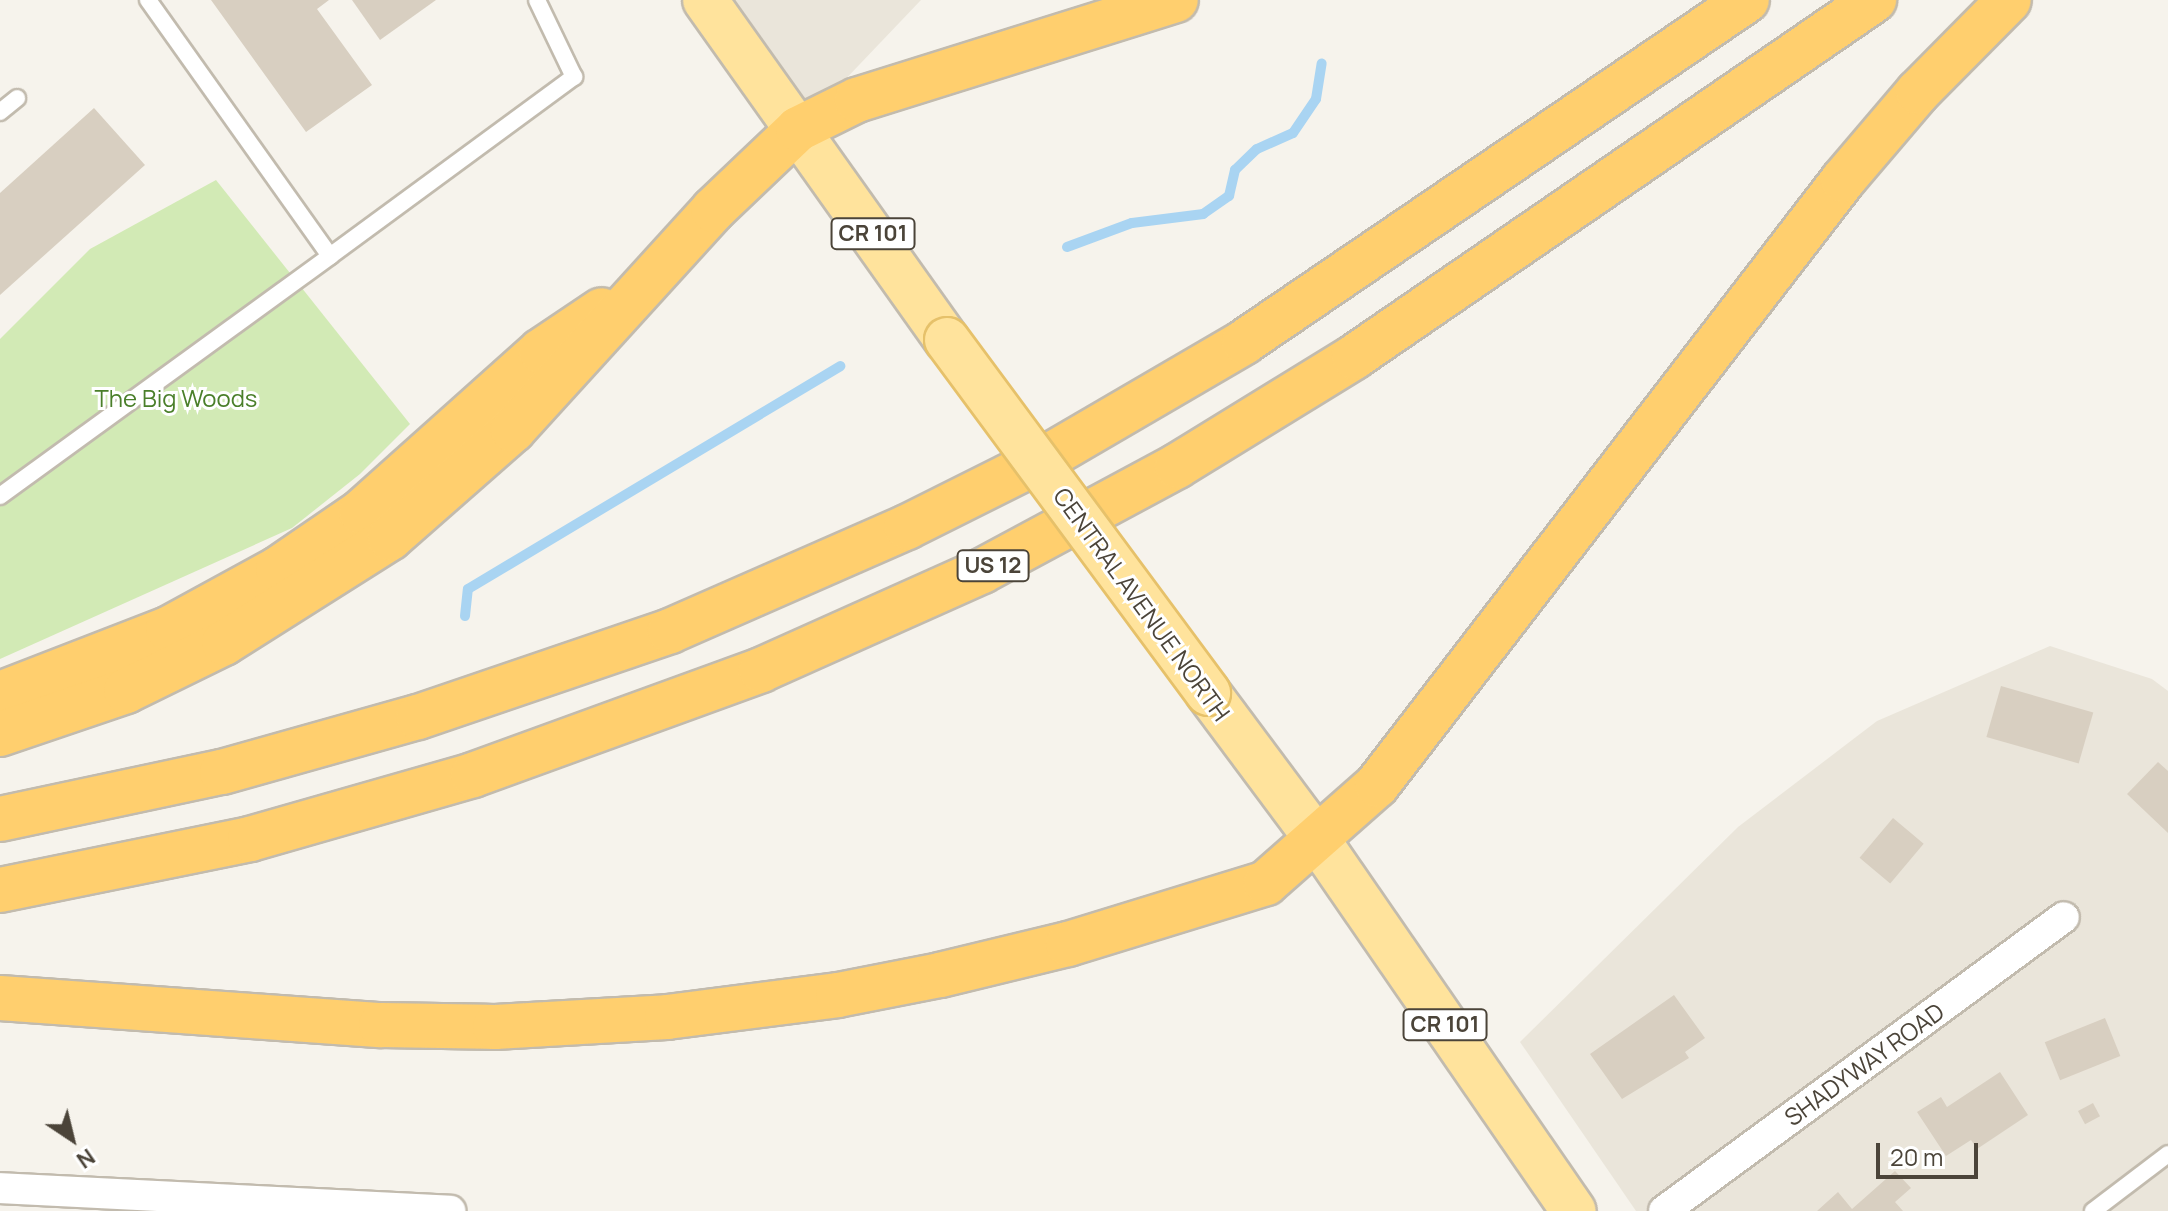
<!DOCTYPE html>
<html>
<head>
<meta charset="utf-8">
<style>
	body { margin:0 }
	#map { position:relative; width:2168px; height:1211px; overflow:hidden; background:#f6f3ec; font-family:Manrope,sans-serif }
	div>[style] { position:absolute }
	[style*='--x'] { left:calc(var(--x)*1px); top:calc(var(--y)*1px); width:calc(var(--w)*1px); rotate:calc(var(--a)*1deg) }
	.residential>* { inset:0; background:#eae5da }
	.green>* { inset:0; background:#d2eab5 }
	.stream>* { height:10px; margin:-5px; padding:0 5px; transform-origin:5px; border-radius:5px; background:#a9d4f2 }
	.building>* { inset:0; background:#d8cfc1; transform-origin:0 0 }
	.roads { filter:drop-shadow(2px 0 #c2bbae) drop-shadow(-2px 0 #c2bbae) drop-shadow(0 2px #c2bbae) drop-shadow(0 -2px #c2bbae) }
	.lane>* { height:16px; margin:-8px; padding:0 8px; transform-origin:8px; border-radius:8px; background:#fff }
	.street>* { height:30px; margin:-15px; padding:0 15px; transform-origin:15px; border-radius:15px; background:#fff }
	.primary>* { height:44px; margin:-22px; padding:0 22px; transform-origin:22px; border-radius:22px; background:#ffe39c }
	.highway>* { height:44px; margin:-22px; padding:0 22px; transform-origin:22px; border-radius:22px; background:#ffcf6e }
	.bridges { filter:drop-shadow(2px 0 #e6c16a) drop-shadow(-2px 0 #e6c16a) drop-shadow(0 2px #e6c16a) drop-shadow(0 -2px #e6c16a) }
	.primary-bridge>* { height:44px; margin:-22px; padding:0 22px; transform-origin:22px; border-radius:22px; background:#ffe39c }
	span { translate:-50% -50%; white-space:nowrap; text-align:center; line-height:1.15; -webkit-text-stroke:6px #fff; paint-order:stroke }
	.shield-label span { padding:2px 6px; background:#fff; border:2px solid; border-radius:6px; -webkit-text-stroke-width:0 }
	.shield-label { font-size:22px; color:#4b4439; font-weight:700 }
	.park-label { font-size:24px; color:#4a7f2a }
	.street-label { font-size:24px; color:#4b4439 }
	.north { position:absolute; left:32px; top:1099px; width:80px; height:80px; -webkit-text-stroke:6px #fff; paint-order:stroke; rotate:145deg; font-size:22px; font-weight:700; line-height:32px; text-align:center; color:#4b4439 }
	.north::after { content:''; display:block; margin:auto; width:28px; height:36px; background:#4b4439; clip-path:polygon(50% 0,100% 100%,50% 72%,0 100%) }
	.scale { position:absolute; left:1876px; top:1143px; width:102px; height:36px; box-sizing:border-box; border:4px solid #4b4439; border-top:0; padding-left:10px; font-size:24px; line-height:28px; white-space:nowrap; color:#4b4439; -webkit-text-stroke:6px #fff; paint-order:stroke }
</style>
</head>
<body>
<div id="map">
	<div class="residential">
		<i style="clip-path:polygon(705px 0,921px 0,798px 129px)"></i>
		<i style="clip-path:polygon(2050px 646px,2152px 679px,2168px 691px,2168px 1211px,1636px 1211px,1520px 1042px,1738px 827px,1877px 721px)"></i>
	</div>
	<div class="green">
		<i style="clip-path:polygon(216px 180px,410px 424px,360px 474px,292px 528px,0 659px,0 339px,90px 249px)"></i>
	</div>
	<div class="stream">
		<i style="--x:1067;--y:247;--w:69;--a:-20.3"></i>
		<i style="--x:1132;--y:223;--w:72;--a:-7.2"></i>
		<i style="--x:1203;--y:214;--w:32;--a:-35"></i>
		<i style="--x:1229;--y:196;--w:27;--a:-77"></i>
		<i style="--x:1235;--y:170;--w:30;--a:-44"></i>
		<i style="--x:1257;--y:149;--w:39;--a:-24"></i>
		<i style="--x:1293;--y:133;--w:41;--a:-55.9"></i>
		<i style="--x:1316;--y:99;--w:36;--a:-81"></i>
		<i style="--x:465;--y:616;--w:27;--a:-84"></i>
		<i style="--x:468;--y:589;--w:434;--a:-30.9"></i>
	</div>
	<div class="building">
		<i style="clip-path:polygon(211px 0,329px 0,317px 9px,372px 85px,306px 132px)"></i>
		<i style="clip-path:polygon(352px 0,436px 0,380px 40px)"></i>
		<i style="clip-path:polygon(94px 108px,145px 165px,0 295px,0 193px)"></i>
		<i style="left:2001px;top:686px;width:96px;height:53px;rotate:16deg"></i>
		<i style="clip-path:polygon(2158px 762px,2168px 771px,2168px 833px,2127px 794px)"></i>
		<i style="left:1893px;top:818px;width:40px;height:52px;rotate:40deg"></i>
		<i style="clip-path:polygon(1674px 995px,1705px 1038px,1685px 1052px,1689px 1058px,1622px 1099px,1590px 1054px)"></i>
		<i style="left:2105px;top:1018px;width:41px;height:65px;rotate:68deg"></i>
		<i style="clip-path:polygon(2000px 1072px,2028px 1115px,1977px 1149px,1971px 1140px,1946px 1156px,1917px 1112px,1941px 1097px,1947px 1107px)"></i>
		<i style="left:2093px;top:1103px;width:15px;height:17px;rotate:62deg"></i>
		<i style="clip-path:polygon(1895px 1171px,1911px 1188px,1895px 1202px,1903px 1211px,1817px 1211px,1838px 1192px,1852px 1209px)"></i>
	</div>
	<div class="roads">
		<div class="lane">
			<i style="--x:148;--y:0;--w:314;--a:54.6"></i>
			<i style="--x:330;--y:256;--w:303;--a:-36.3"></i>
			<i style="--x:574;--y:77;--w:85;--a:-115.7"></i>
			<i style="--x:0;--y:112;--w:22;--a:-39"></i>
			<i style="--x:0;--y:496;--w:408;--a:-36"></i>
			<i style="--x:2093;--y:1211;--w:94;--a:-37.2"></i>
		</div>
		<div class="street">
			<i style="--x:0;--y:1188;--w:451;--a:2.9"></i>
			<i style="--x:1664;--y:1211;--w:496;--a:-36.3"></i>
		</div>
		<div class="primary">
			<i style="--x:705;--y:0;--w:417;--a:54.6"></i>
			<i style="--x:1208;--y:693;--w:182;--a:53.3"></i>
			<i style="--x:1317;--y:839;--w:452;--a:55.4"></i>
		</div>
		<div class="highway">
			<i style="--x:0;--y:694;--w:180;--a:-21.2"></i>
			<i style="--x:168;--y:629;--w:125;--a:-28.6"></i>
			<i style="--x:278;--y:569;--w:101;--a:-34.5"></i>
			<i style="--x:361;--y:512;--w:241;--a:-41.8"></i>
			<i style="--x:541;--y:351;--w:73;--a:-33.9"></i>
			<i style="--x:0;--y:734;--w:133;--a:-18.8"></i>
			<i style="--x:126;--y:691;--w:109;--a:-26.1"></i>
			<i style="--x:224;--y:643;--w:196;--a:-32.3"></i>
			<i style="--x:390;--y:538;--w:164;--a:-41.3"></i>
			<i style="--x:513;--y:430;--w:297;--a:-47.7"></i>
			<i style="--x:713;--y:210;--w:117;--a:-43.6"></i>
			<i style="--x:798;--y:129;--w:66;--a:-26.2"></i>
			<i style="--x:857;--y:100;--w:334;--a:-17.4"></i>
			<i style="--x:0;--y:819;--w:227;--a:-12"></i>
			<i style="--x:222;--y:772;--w:204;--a:-15.7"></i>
			<i style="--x:418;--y:717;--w:266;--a:-18.8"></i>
			<i style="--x:670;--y:631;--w:259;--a:-23.7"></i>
			<i style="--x:907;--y:527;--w:161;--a:-26.6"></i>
			<i style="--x:1051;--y:455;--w:224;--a:-30.3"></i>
			<i style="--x:1244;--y:342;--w:608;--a:-34.21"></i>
			<i style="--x:0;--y:890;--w:255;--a:-11.5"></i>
			<i style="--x:250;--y:839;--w:232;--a:-16"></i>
			<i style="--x:473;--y:775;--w:307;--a:-20"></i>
			<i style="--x:761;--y:670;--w:242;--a:-24.1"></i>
			<i style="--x:982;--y:571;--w:221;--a:-28.3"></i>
			<i style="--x:1177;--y:466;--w:208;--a:-31.6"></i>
			<i style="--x:1354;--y:357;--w:631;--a:-34.47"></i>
			<i style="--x:0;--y:998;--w:382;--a:4.1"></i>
			<i style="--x:381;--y:1025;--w:114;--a:1"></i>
			<i style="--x:495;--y:1027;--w:172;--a:-3.3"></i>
			<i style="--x:667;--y:1017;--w:172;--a:-7.3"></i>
			<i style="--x:838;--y:995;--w:104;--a:-11.1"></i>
			<i style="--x:940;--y:975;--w:132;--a:-13.6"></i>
			<i style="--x:1068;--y:944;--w:207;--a:-17.1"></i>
			<i style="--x:1266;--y:883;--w:148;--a:-41.4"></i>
			<i style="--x:1377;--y:785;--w:764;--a:-52.39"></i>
			<i style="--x:1843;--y:180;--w:116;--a:-49.6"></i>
			<i style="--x:1918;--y:92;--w:129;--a:-45.3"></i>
		</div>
	</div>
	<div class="bridges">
		<div class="primary-bridge">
			<i style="--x:947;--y:340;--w:439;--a:53.5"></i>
		</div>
	</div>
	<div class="shield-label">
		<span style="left:873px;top:234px">CR 101</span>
		<span style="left:993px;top:566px">US 12</span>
		<span style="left:1445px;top:1025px">CR 101</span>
	</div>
	<div class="park-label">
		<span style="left:176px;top:398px">The Big Woods</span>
	</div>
	<div class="street-label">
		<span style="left:1142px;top:604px;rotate:54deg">CENTRAL AVENUE NORTH</span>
		<span style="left:1864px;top:1064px;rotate:-36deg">SHADYWAY ROAD</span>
	</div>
	<div class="north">N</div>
	<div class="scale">20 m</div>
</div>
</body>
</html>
